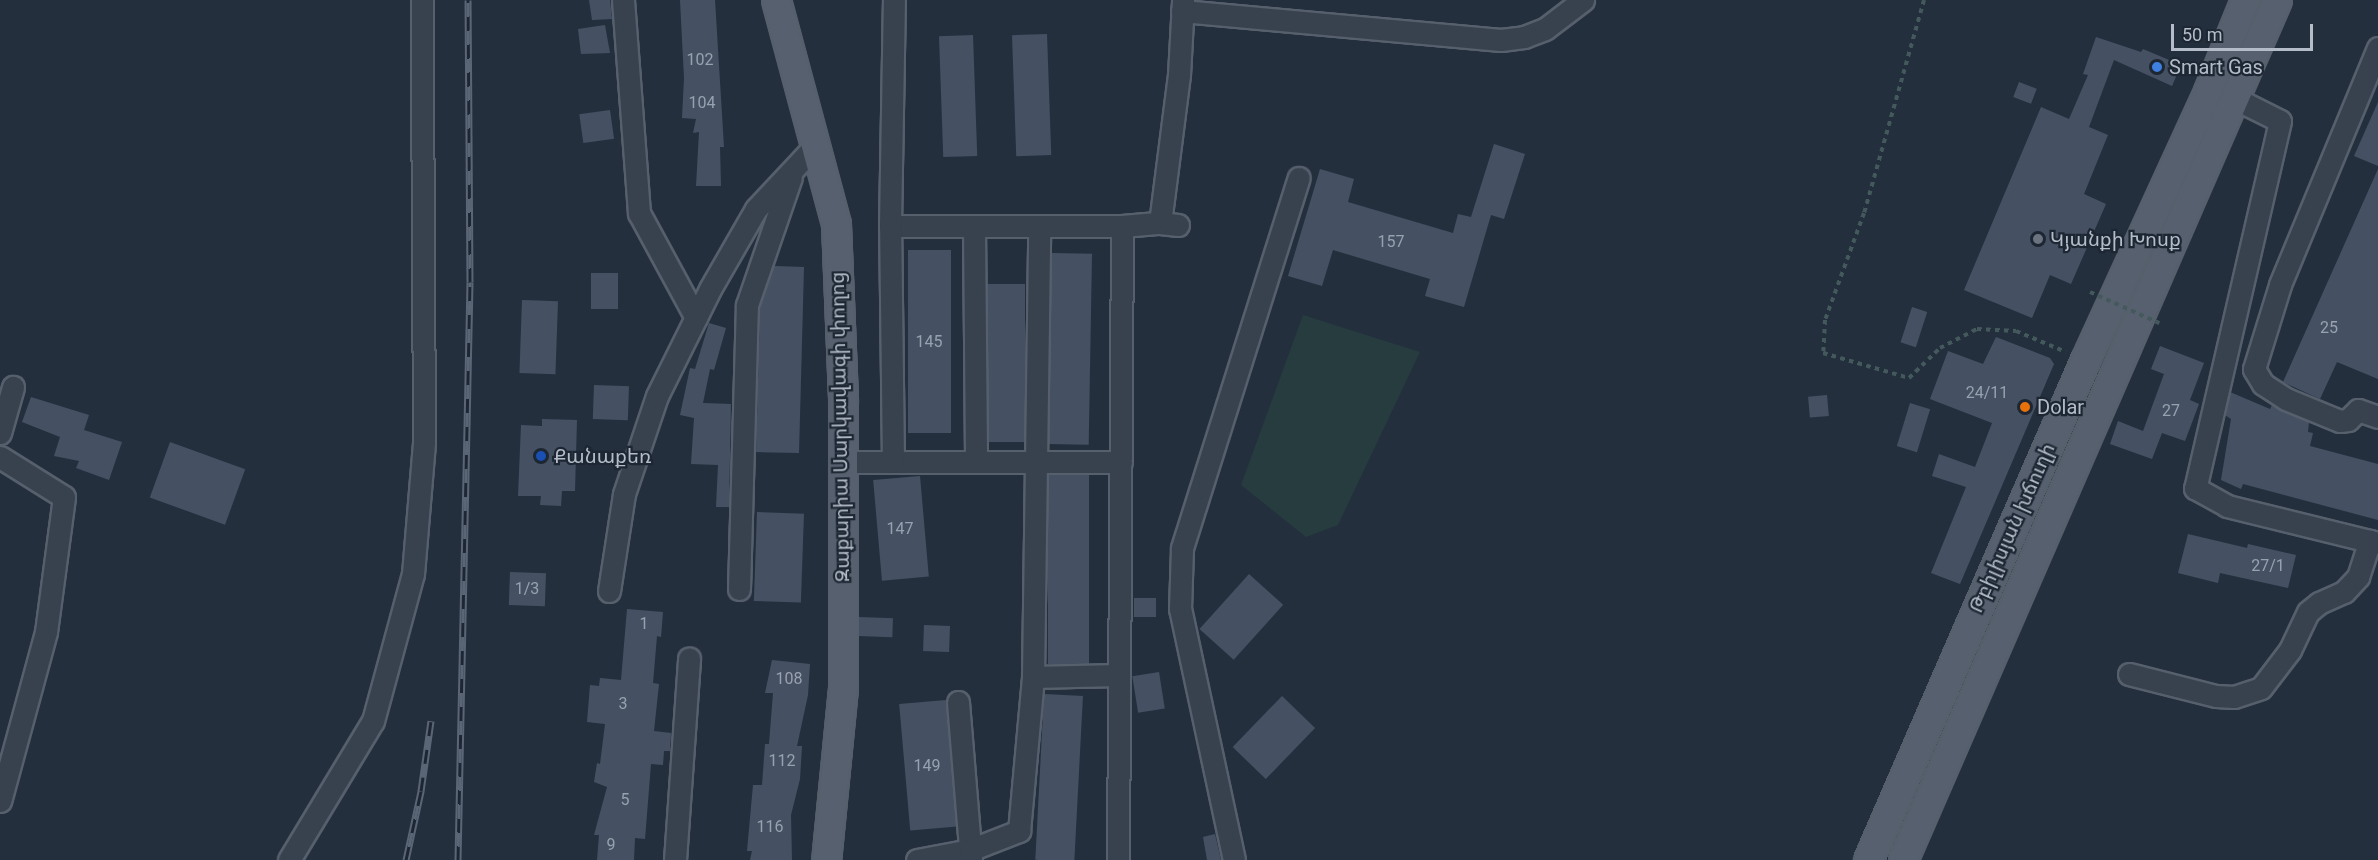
<!DOCTYPE html>
<html>
<head>
<meta charset="utf-8">
<style>
	body { margin:0 }
	#map { position:relative; width:2378px; height:860px; overflow:hidden; background:#242f3e; font-family:Roboto,"Noto Sans Armenian",sans-serif }
	div>[style] { position:absolute }
	[style*='--x'] { left:calc(var(--x)*1px); top:calc(var(--y)*1px); width:calc(var(--w)*1px); rotate:calc(var(--a)*1deg) }
	.green>* { inset:0; background:#263c3f }
	.building>* { inset:0; background:#455162; transform-origin:0 0 }
	.path>* { height:4px; margin-top:-2px; transform-origin:0; background:repeating-linear-gradient(90deg,#44595c 0 4.5px,transparent 0 9px) }
	.roads { filter:drop-shadow(2px 0 #565f6c) drop-shadow(-2px 0 #565f6c) drop-shadow(0 2px #565f6c) drop-shadow(0 -2px #565f6c) }
	.minor>* { height:21px; margin:-10.5px; padding:0 10.5px; transform-origin:10.5px; border-radius:10.5px; background:#38414e }
	.major>* { height:27px; margin:-13.5px; padding:0 13.5px; transform-origin:13.5px; border-radius:13.5px; background:#56606e }
	.rail>* { height:7px; margin-top:-3.5px; transform-origin:0; background:repeating-linear-gradient(90deg,#1d2633 0 14px,#5a6575 0 28px); box-sizing:border-box; border-block:2px solid #5a6575 }
	.path-bridge>* { height:4px; margin-top:-2px; transform-origin:0; background:repeating-linear-gradient(90deg,#44595c 0 4.5px,transparent 0 9px) }
	.dots>* { width:16px; height:16px; translate:-50% -50%; box-sizing:border-box; border:3px solid #1d2633; border-radius:50% }
	span { translate:-50% -50%; white-space:nowrap; text-align:center; line-height:1.15; -webkit-text-stroke:4.5px #1d2633; paint-order:stroke }
	.number-label { font-size:16px; color:#98a1af }
	.number-label span { -webkit-text-stroke-width:0 }
	.poi-label { font-size:20px; color:#b4bcc9 }
	.left { translate:0 -50%; text-align:left }
	.street-label { font-size:20px; color:#b4bcc9 }
	.scale { position:absolute; left:2171px; top:24px; width:142px; height:27px; box-sizing:border-box; border:3px solid #b4bcc9; border-top:0; padding-left:8px; font-size:18px; line-height:21px; white-space:nowrap; color:#b4bcc9; -webkit-text-stroke:4px #1d2633; paint-order:stroke }
</style>
</head>
<body>
<div id="map">
	<div class="green">
		<i style="clip-path:polygon(1303px 315px,1420px 352px,1338px 525px,1306px 537px,1241px 485px)"></i>
	</div>
	<div class="building">
		<i style="clip-path:polygon(589px 0,610px 0,612px 19px,592px 20px)"></i>
		<i style="clip-path:polygon(680px 0,715px 0,724px 147px,720px 147px,721px 186px,696px 186px,699px 132px,693px 133px,696px 119px,682px 118px,684px 78px)"></i>
		<i style="clip-path:polygon(605px 25px,610px 53px,581px 54px,578px 29px)"></i>
		<i style="left:1047px;top:34px;width:121px;height:35px;rotate:88deg"></i>
		<i style="left:973px;top:35px;width:121px;height:34px;rotate:88deg"></i>
		<i style="clip-path:polygon(2096px 37px,2141px 52px,2143px 49px,2181px 65px,2172px 86px,2114px 60px,2089px 127px,2108px 135px,2084px 194px,2106px 204px,2071px 284px,2050px 275px,2032px 318px,1964px 290px,2041px 107px,2069px 119px,2088px 75px,2083px 74px)"></i>
		<i style="left:2019px;top:82px;width:19px;height:16px;rotate:21deg"></i>
		<i style="clip-path:polygon(2378px 102px,2378px 166px,2354px 156px)"></i>
		<i style="left:610px;top:110px;width:29px;height:31px;rotate:82deg"></i>
		<i style="clip-path:polygon(1494px 144px,1525px 154px,1504px 219px,1491px 215px,1464px 307px,1425px 296px,1430px 279px,1333px 250px,1322px 286px,1288px 276px,1320px 169px,1354px 179px,1348px 202px,1453px 233px,1458px 214px,1471px 217px)"></i>
		<i style="clip-path:polygon(2378px 169px,2378px 379px,2337px 362px,2320px 399px,2283px 382px)"></i>
		<i style="left:908px;top:250px;width:43px;height:183px"></i>
		<i style="left:1051px;top:253px;width:41px;height:191px;rotate:1deg"></i>
		<i style="clip-path:polygon(774px 266px,804px 267px,799px 453px,756px 452px,760px 307px)"></i>
		<i style="left:591px;top:273px;width:27px;height:36px"></i>
		<i style="left:987px;top:284px;width:38px;height:158px"></i>
		<i style="left:522px;top:300px;width:36px;height:73px;rotate:2deg"></i>
		<i style="left:1912px;top:307px;width:16px;height:37px;rotate:18deg"></i>
		<i style="clip-path:polygon(709px 323px,726px 328px,714px 370px,710px 369px,703px 403px,731px 404px,729px 507px,716px 507px,718px 465px,691px 464px,694px 418px,680px 415px,690px 368px,695px 369px)"></i>
		<i style="clip-path:polygon(1996px 337px,2050px 358px,2054px 364px,1960px 584px,1931px 573px,1966px 487px,1932px 476px,1939px 454px,1975px 467px,1992px 423px,1930px 399px,1948px 351px,1983px 364px)"></i>
		<i style="clip-path:polygon(2160px 346px,2204px 363px,2190px 400px,2199px 404px,2185px 441px,2162px 433px,2152px 459px,2110px 444px,2118px 421px,2143px 431px,2164px 374px,2151px 369px)"></i>
		<i style="left:594px;top:385px;width:35px;height:34px;rotate:2deg"></i>
		<i style="clip-path:polygon(2230px 392px,2270px 409px,2272px 405px,2309px 422px,2308px 432px,2313px 433px,2310px 446px,2378px 464px,2378px 520px,2243px 484px,2241px 489px,2221px 480px,2231px 419px,2225px 415px)"></i>
		<i style="left:1827px;top:395px;width:21px;height:19px;rotate:85deg"></i>
		<i style="clip-path:polygon(31px 397px,89px 415px,84px 430px,122px 442px,109px 480px,76px 468px,79px 461px,54px 456px,60px 437px,22px 422px)"></i>
		<i style="left:1910px;top:403px;width:21px;height:45px;rotate:17deg"></i>
		<i style="clip-path:polygon(542px 419px,577px 420px,575px 491px,562px 491px,561px 506px,540px 505px,541px 496px,518px 496px,521px 425px,542px 426px)"></i>
		<i style="left:170px;top:442px;width:80px;height:59px;rotate:20deg"></i>
		<i style="left:1048px;top:475px;width:41px;height:189px"></i>
		<i style="left:920px;top:476px;width:101px;height:47px;rotate:85deg"></i>
		<i style="left:757px;top:512px;width:47px;height:89px;rotate:2deg"></i>
		<i style="clip-path:polygon(2188px 534px,2247px 548px,2248px 544px,2296px 555px,2288px 588px,2220px 573px,2218px 583px,2178px 573px)"></i>
		<i style="left:510px;top:572px;width:36px;height:33px;rotate:2deg"></i>
		<i style="left:1249px;top:574px;width:46px;height:74px;rotate:42deg"></i>
		<i style="left:1134px;top:598px;width:22px;height:19px"></i>
		<i style="clip-path:polygon(627px 609px,663px 612px,661px 637px,657px 636px,653px 683px,659px 684px,654px 731px,671px 733px,670px 751px,664px 751px,663px 765px,651px 764px,645px 839px,635px 838px,634px 860px,597px 860px,599px 835px,594px 835px,607px 787px,594px 782px,597px 763px,600px 764px,605px 724px,587px 722px,590px 685px,599px 686px,600px 678px,621px 680px)"></i>
		<i style="left:859px;top:617px;width:34px;height:19px;rotate:2deg"></i>
		<i style="left:924px;top:625px;width:26px;height:26px;rotate:2deg"></i>
		<i style="clip-path:polygon(772px 660px,810px 664px,808px 695px,797px 746px,802px 746px,800px 779px,791px 815px,792px 860px,750px 860px,752px 851px,747px 851px,753px 785px,762px 785px,765px 744px,769px 744px,773px 693px,765px 693px)"></i>
		<i style="left:1159px;top:672px;width:37px;height:27px;rotate:81deg"></i>
		<i style="left:1044px;top:694px;width:39px;height:166px;rotate:3deg"></i>
		<i style="left:1282px;top:696px;width:46px;height:71px;rotate:44deg"></i>
		<i style="left:946px;top:700px;width:127px;height:47px;rotate:85deg"></i>
		<i style="clip-path:polygon(1215px 834px,1221px 860px,1207px 860px,1203px 837px)"></i>
	</div>
	<div class="path">
		<i style="--x:1924;--y:0;--w:221;--a:105.7"></i>
		<i style="--x:1864;--y:213;--w:114;--a:110"></i>
		<i style="--x:1825;--y:320;--w:33;--a:93"></i>
		<i style="--x:1823;--y:353;--w:90;--a:16.2"></i>
		<i style="--x:1909;--y:378;--w:43;--a:-44.1"></i>
		<i style="--x:1940;--y:348;--w:42;--a:-27.2"></i>
		<i style="--x:1977;--y:329;--w:39;--a:3"></i>
		<i style="--x:2016;--y:331;--w:54;--a:22.8"></i>
	</div>
	<div class="roads">
		<div class="minor">
			<i style="--x:623;--y:0;--w:214;--a:85.7"></i>
			<i style="--x:639;--y:213;--w:119;--a:61.5"></i>
			<i style="--x:1182;--y:11;--w:320;--a:5.2"></i>
			<i style="--x:1501;--y:40;--w:23;--a:-7"></i>
			<i style="--x:1524;--y:37;--w:22;--a:-21"></i>
			<i style="--x:1545;--y:29;--w:48;--a:-37.3"></i>
			<i style="--x:2378;--y:48;--w:256;--a:112.5"></i>
			<i style="--x:2280;--y:285;--w:88;--a:107.2"></i>
			<i style="--x:2254;--y:369;--w:17;--a:59"></i>
			<i style="--x:2263;--y:384;--w:27;--a:33"></i>
			<i style="--x:2286;--y:399;--w:58;--a:22.2"></i>
			<i style="--x:2340;--y:421;--w:8;--a:-7"></i>
			<i style="--x:2348;--y:420;--w:14;--a:-45"></i>
			<i style="--x:2358;--y:410;--w:21;--a:19"></i>
			<i style="--x:2236;--y:99;--w:49;--a:26.6"></i>
			<i style="--x:2280;--y:121;--w:377;--a:103"></i>
			<i style="--x:2195;--y:488;--w:37;--a:29"></i>
			<i style="--x:2227;--y:506;--w:155;--a:13.8"></i>
			<i style="--x:1178;--y:225;--w:18;--a:-174"></i>
			<i style="--x:1160;--y:223;--w:149;--a:-82.7"></i>
			<i style="--x:1179;--y:75;--w:75;--a:-86.9"></i>
			<i style="--x:890;--y:226;--w:232;--a:0"></i>
			<i style="--x:1122;--y:226;--w:38;--a:-5"></i>
			<i style="--x:974;--y:226;--w:236;--a:89.5"></i>
			<i style="--x:0;--y:433;--w:48;--a:-74.2"></i>
			<i style="--x:0;--y:457;--w:75;--a:32"></i>
			<i style="--x:64;--y:497;--w:136;--a:97.6"></i>
			<i style="--x:46;--y:632;--w:175;--a:105.2"></i>
			<i style="--x:843;--y:462;--w:278;--a:0"></i>
			<i style="--x:893;--y:462;--w:236;--a:-90.7"></i>
			<i style="--x:890;--y:226;--w:226;--a:-89"></i>
			<i style="--x:739;--y:589;--w:284;--a:-88.4"></i>
			<i style="--x:747;--y:305;--w:135;--a:-71"></i>
			<i style="--x:609;--y:591;--w:98;--a:-81.2"></i>
			<i style="--x:624;--y:494;--w:103;--a:-71.4"></i>
			<i style="--x:657;--y:396;--w:119;--a:-63.6"></i>
			<i style="--x:710;--y:289;--w:92;--a:-60.1"></i>
			<i style="--x:756;--y:209;--w:85;--a:-46.9"></i>
			<i style="--x:2129;--y:674;--w:90;--a:14.2"></i>
			<i style="--x:2216;--y:696;--w:18;--a:3"></i>
			<i style="--x:2234;--y:697;--w:28;--a:-18"></i>
			<i style="--x:2261;--y:688;--w:48;--a:-52.7"></i>
			<i style="--x:2290;--y:650;--w:42;--a:-64.7"></i>
			<i style="--x:2308;--y:612;--w:14;--a:-39"></i>
			<i style="--x:2319;--y:603;--w:27;--a:-24"></i>
			<i style="--x:2344;--y:592;--w:21;--a:-47"></i>
			<i style="--x:2358;--y:577;--w:38;--a:-72"></i>
			<i style="--x:1033;--y:677;--w:86;--a:-1.3"></i>
			<i style="--x:958;--y:702;--w:159;--a:85.3"></i>
			<i style="--x:289;--y:860;--w:162;--a:-58.9"></i>
			<i style="--x:373;--y:721;--w:152;--a:-74.8"></i>
			<i style="--x:413;--y:574;--w:131;--a:-85.2"></i>
			<i style="--x:424;--y:443;--w:443;--a:-90.3"></i>
			<i style="--x:675;--y:860;--w:202;--a:-86"></i>
			<i style="--x:917;--y:860;--w:54;--a:-10.7"></i>
			<i style="--x:970;--y:850;--w:53;--a:-21.2"></i>
			<i style="--x:1019;--y:831;--w:155;--a:-84.8"></i>
			<i style="--x:1033;--y:677;--w:451;--a:-89.2"></i>
			<i style="--x:1118;--y:860;--w:634;--a:-89.64"></i>
			<i style="--x:1234;--y:860;--w:257;--a:-102.1"></i>
			<i style="--x:1180;--y:609;--w:61;--a:-88.1"></i>
			<i style="--x:1182;--y:548;--w:388;--a:-72.5"></i>
		</div>
		<div class="major">
			<i style="--x:776;--y:0;--w:232;--a:75"></i>
			<i style="--x:836;--y:224;--w:178;--a:87.7"></i>
			<i style="--x:843;--y:402;--w:286;--a:90"></i>
			<i style="--x:843;--y:688;--w:173;--a:95.6"></i>
			<i style="--x:1868;--y:860;--w:545;--a:-66.54"></i>
			<i style="--x:2085;--y:360;--w:296;--a:-65.4"></i>
			<i style="--x:2208;--y:91;--w:98;--a:-67.9"></i>
			<i style="--x:1903;--y:860;--w:938;--a:-66.5"></i>
		</div>
	</div>
	<div class="rail">
		<i style="--x:406;--y:860;--w:71;--a:-77.7"></i>
		<i style="--x:421;--y:791;--w:71;--a:-81.9"></i>
		<i style="--x:458;--y:860;--w:578;--a:-88.81"></i>
		<i style="--x:470;--y:282;--w:282;--a:-90.4"></i>
	</div>
	<div class="path-bridge">
		<i style="--x:2090;--y:292;--w:76;--a:24.2"></i>
	</div>
	<div class="dots">
		<i style="left:2157px;top:67px;background:#3f7fe0"></i>
		<i style="left:2038px;top:239px;background:#6b7280"></i>
		<i style="left:2025px;top:407px;background:#e8710a"></i>
		<i style="left:541px;top:456px;background:#1a4fb4"></i>
	</div>
	<div class="number-label">
		<span style="left:700px;top:60px">102</span>
		<span style="left:702px;top:103px">104</span>
		<span style="left:1391px;top:242px">157</span>
		<span style="left:2329px;top:328px">25</span>
		<span style="left:929px;top:342px">145</span>
		<span style="left:1987px;top:393px">24/11</span>
		<span style="left:2171px;top:411px">27</span>
		<span style="left:900px;top:529px">147</span>
		<span style="left:2268px;top:566px">27/1</span>
		<span style="left:527px;top:589px">1/3</span>
		<span style="left:644px;top:624px">1</span>
		<span style="left:789px;top:679px">108</span>
		<span style="left:623px;top:704px">3</span>
		<span style="left:782px;top:761px">112</span>
		<span style="left:927px;top:766px">149</span>
		<span style="left:625px;top:800px">5</span>
		<span style="left:770px;top:827px">116</span>
		<span style="left:611px;top:845px">9</span>
	</div>
	<div class="poi-label">
		<span class="left" style="left:2169px;top:67px">Smart Gas</span>
		<span class="left" style="left:2050px;top:239px">Կյանքի Խոսք</span>
		<span class="left" style="left:2037px;top:407px">Dolar</span>
		<span class="left" style="left:554px;top:456px">Քանաքեռ</span>
	</div>
	<div class="street-label">
		<span style="left:840px;top:427px;rotate:-91deg">Զաքարիա Սարկավագի փողոց</span>
		<span style="left:2012px;top:528px;rotate:-66deg">Թբիլիսյան խճուղի</span>
	</div>
	<div class="scale">50 m</div>
</div>
</body>
</html>
